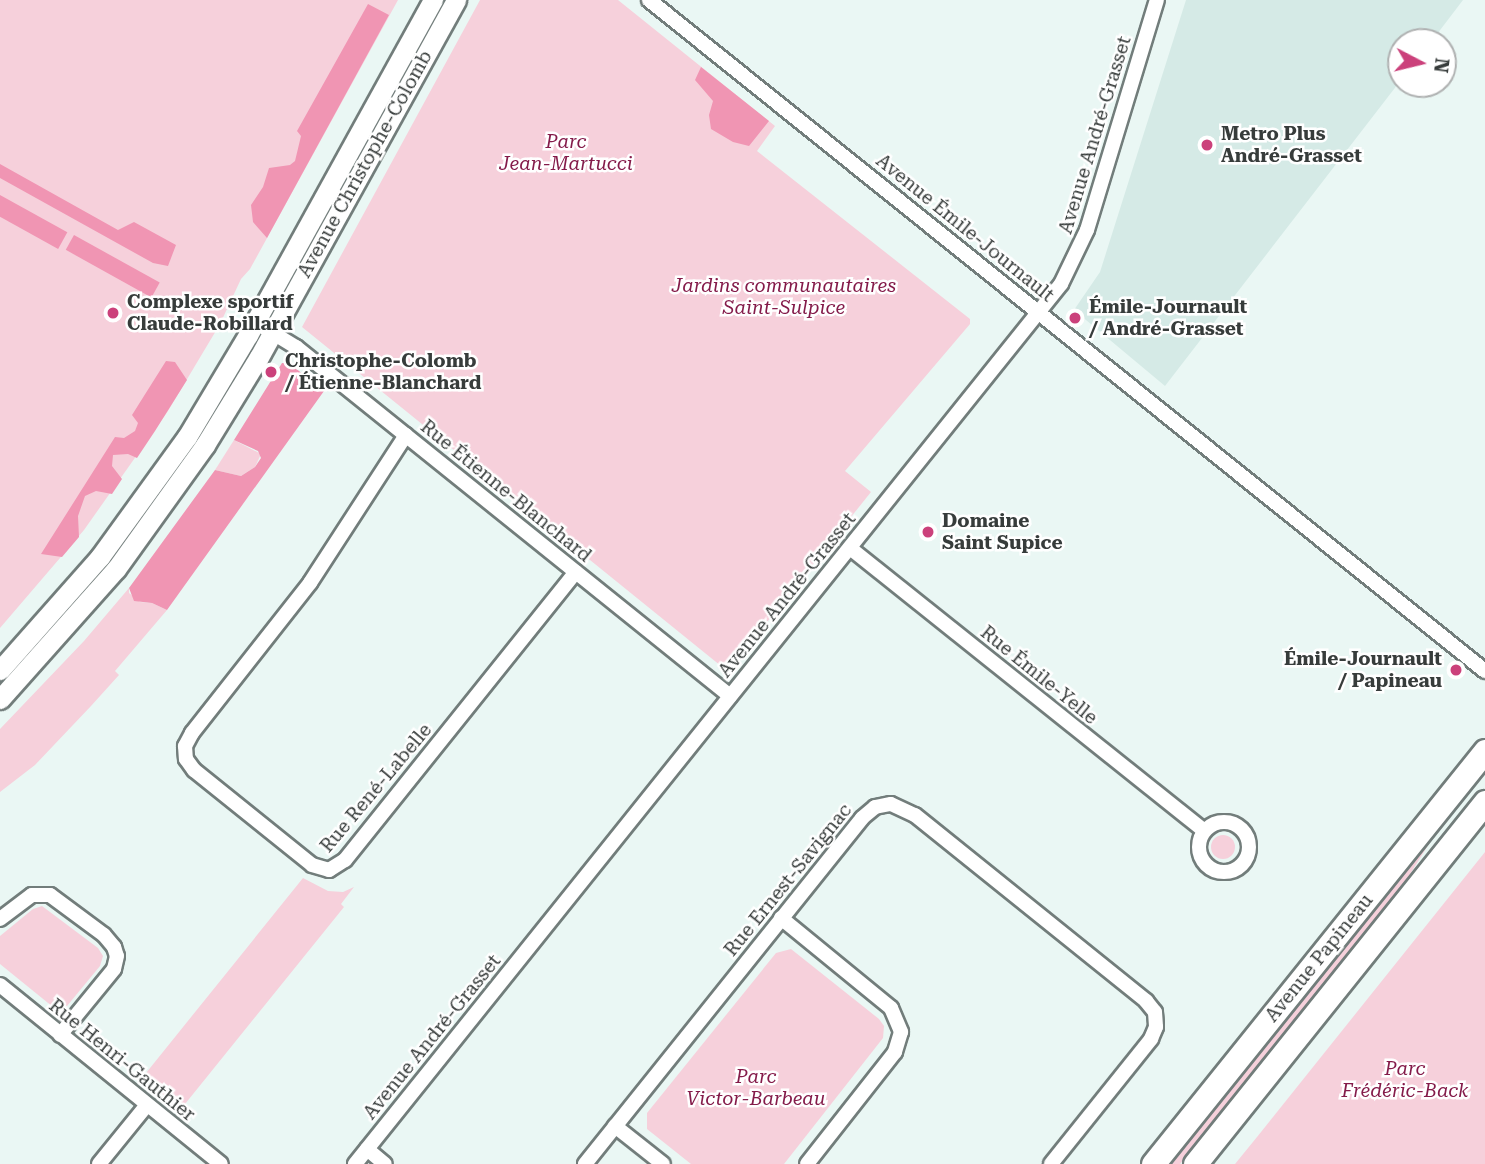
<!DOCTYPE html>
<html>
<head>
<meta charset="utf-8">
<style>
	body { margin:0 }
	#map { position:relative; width:1485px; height:1164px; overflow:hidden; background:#eaf7f4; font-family:"Roboto Serif",serif }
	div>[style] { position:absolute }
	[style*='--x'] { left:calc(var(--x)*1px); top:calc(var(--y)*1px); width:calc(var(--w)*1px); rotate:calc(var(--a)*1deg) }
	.built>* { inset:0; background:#d5eae6 }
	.green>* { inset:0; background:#f6d0db }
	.round { border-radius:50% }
	.forest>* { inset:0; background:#f095b3; transform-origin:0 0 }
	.roads { filter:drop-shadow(2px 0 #727d7b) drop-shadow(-2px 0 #727d7b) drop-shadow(0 2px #727d7b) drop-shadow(0 -2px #727d7b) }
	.street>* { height:14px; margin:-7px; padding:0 7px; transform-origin:7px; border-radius:7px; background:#fff }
	.street>.ring { margin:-7px; padding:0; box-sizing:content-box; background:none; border:14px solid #fff; border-radius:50% }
	.secondary>* { height:19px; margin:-9.5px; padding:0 9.5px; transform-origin:9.5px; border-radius:9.5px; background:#fff }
	.primary>* { height:23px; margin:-11.5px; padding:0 11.5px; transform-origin:11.5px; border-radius:11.5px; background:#fff }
	.dots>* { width:19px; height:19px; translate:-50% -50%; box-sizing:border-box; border:4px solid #fff; border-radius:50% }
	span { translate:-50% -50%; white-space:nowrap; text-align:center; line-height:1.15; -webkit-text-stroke:5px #fff; paint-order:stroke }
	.poi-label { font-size:19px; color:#373c3b; font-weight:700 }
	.left { translate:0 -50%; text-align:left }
	.right { translate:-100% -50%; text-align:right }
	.street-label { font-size:19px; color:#373c3b }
	.park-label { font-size:19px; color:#841b4a; font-style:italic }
	.north { position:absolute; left:1387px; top:28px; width:70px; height:70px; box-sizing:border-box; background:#fff; border:2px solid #afb1b1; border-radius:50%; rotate:97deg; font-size:19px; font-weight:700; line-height:28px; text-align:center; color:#373c3b }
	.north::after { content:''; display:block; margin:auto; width:24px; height:32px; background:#cb417b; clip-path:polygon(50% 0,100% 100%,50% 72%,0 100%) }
</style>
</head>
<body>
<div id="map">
	<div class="built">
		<i style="clip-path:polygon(1186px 0,1463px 0,1431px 42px,1401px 42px,1401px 80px,1165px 386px,1074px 310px,1100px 272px)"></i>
	</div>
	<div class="green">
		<i style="clip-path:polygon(0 0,398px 0,250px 269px,241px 279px,220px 324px,168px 411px,84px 530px,0 628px)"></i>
		<i style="clip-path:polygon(480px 0,618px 0,775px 126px,757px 151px,970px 319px,970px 324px,845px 471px,871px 492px,731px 667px,721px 666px,302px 327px)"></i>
		<i style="clip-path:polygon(234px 440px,261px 454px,255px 467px,241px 476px,215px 470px)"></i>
		<i style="clip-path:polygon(129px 588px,129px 593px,140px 602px,152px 603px,167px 610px,115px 671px,119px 675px,91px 706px,35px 765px,0 792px,0 729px,84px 641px)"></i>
		<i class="round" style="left:1211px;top:835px;width:24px;height:24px"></i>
		<i style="clip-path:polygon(1430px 837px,1432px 839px,1397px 895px,1226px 1108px,1180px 1164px,1168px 1164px)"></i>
		<i style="clip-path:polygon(1485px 852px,1485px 1164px,1235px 1164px,1257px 1137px)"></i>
		<i style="clip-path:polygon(303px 878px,328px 891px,343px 892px,354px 887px,341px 904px,344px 907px,181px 1109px,142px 1078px)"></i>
		<i style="clip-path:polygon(42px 906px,98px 948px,103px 956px,100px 966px,67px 1006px,53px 1007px,0 964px,0 936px,33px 909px)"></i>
		<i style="clip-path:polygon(791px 949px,879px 1019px,884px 1026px,883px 1038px,784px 1164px,691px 1164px,647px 1129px,647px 1113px,776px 953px)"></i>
	</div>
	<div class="forest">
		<i style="clip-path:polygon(368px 4px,389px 15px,267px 238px,253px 222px,251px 205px,263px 187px,269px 168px,290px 165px,295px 161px,301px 136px,297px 131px)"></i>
		<i style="clip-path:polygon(701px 67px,769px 121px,749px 146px,733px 142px,711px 129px,709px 115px,713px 101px,695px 80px)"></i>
		<i style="clip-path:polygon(0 164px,118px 230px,134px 222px,176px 245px,168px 266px,153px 263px,0 178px)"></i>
		<i style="left:0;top:195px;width:77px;height:19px;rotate:29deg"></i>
		<i style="left:74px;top:235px;width:98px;height:17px;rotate:29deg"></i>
		<i style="clip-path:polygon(166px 361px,175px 362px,187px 380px,155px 431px,137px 458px,128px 454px,113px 455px,112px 466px,122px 479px,112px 494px,96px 491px,85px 496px,78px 516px,79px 537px,62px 557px,41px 554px,115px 437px,124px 438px,135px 431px,138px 423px,132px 415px)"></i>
		<i style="clip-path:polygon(282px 363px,289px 363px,324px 391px,167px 610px,152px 603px,134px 601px,129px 588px,215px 470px,241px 476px,255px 467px,261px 458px,258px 451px,234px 440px)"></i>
	</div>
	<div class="roads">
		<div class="street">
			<i style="--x:649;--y:0;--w:1072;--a:38.75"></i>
			<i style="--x:255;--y:322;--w:48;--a:31.4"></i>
			<i style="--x:296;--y:347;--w:557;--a:38.8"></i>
			<i style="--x:406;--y:435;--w:176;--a:123"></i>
			<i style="--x:310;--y:583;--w:191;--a:128.2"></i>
			<i style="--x:192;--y:733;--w:15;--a:118"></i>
			<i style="--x:185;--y:746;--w:13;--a:86"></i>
			<i style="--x:186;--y:759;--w:14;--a:54"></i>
			<i style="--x:194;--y:770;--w:151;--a:38.8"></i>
			<i style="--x:312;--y:865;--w:18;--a:16"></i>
			<i style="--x:329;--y:870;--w:19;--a:-32"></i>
			<i style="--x:345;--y:860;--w:369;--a:-51.3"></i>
			<i style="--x:850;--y:548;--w:453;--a:38.6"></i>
			<i class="ring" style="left:1199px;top:822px;width:36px;height:36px"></i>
			<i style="--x:781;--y:918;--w:142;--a:39.3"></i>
			<i style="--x:891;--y:1008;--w:26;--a:67"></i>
			<i style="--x:901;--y:1032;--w:21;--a:107"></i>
			<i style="--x:895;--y:1052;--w:142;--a:128.2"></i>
			<i style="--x:0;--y:919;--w:40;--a:-37"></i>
			<i style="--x:32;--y:895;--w:18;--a:0"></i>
			<i style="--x:50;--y:895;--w:67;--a:36.5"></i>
			<i style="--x:104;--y:935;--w:16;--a:50"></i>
			<i style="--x:114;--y:947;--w:9;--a:72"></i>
			<i style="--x:117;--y:956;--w:13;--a:103"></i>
			<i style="--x:114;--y:969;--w:85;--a:129.3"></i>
			<i style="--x:0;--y:985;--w:284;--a:39"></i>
			<i style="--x:615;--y:1126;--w:61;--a:38.4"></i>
			<i style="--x:367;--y:1149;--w:23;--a:40"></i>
			<i style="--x:99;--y:1164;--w:76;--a:-50.9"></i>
			<i style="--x:355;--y:1164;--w:1128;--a:-51.26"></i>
			<i style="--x:1061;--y:284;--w:60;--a:-64.3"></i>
			<i style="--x:1087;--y:230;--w:240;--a:-73.1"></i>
			<i style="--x:585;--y:1164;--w:443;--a:-51.3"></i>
			<i style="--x:862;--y:818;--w:17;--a:-40"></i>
			<i style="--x:875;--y:807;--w:16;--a:-11"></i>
			<i style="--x:891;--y:804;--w:26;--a:25"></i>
			<i style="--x:915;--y:815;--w:297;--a:38.8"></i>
			<i style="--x:1146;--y:1001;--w:14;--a:51"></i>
			<i style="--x:1155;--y:1012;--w:15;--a:86"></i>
			<i style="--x:1156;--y:1027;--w:13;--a:113"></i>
			<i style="--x:1151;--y:1039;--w:160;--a:128.7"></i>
		</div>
		<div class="secondary">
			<i style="--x:0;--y:670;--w:151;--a:-48.5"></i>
			<i style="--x:100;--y:557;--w:148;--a:-54.1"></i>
			<i style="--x:187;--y:437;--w:119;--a:-59.1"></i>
			<i style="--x:248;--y:335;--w:383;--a:-61.1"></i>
			<i style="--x:0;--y:699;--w:174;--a:-48.3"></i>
			<i style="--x:116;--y:569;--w:153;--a:-54.3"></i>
			<i style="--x:205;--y:445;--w:103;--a:-58.5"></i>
			<i style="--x:259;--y:357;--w:408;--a:-61.1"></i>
		</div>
		<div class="primary">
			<i style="--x:1153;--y:1164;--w:530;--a:-51.21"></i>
			<i style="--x:1195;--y:1164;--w:464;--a:-51.3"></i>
		</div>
	</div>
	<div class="dots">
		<i style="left:1207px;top:145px;background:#cb417b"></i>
		<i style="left:113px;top:313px;background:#cb417b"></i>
		<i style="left:1075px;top:318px;background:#cb417b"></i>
		<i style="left:271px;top:372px;background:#cb417b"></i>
		<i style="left:928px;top:532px;background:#cb417b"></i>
		<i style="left:1456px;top:670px;background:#cb417b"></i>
	</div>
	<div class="poi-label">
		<span class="left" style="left:1221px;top:145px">Metro Plus<br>André-Grasset</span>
		<span class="left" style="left:127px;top:313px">Complexe sportif<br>Claude-Robillard</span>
		<span class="left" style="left:1089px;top:318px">Émile-Journault<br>/ André-Grasset</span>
		<span class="left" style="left:285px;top:372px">Christophe-Colomb<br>/ Étienne-Blanchard</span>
		<span class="left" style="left:942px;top:532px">Domaine<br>Saint Supice</span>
		<span class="right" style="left:1442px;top:670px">Émile-Journault<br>/ Papineau</span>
	</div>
	<div class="street-label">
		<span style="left:1095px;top:135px;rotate:-73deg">Avenue André-Grasset</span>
		<span style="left:365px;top:164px;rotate:-61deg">Avenue Christophe-Colomb</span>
		<span style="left:965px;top:228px;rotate:39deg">Avenue Émile-Journault</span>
		<span style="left:506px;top:491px;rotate:39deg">Rue Étienne-Blanchard</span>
		<span style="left:787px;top:595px;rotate:-51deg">Avenue André-Grasset</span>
		<span style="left:1039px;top:675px;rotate:39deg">Rue Émile-Yelle</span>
		<span style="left:376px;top:788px;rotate:-50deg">Rue René-Labelle</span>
		<span style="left:788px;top:880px;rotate:-51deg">Rue Ernest-Savignac</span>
		<span style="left:1319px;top:958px;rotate:-51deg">Avenue Papineau</span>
		<span style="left:432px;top:1037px;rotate:-51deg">Avenue André-Grasset</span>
		<span style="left:122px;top:1060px;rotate:39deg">Rue Henri-Gauthier</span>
	</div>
	<div class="park-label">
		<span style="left:566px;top:153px">Parc<br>Jean-Martucci</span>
		<span style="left:784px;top:297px">Jardins communautaires<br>Saint-Sulpice</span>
		<span style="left:1405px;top:1080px">Parc<br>Frédéric-Back</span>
		<span style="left:756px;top:1088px">Parc<br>Victor-Barbeau</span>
	</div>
	<div class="north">N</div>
</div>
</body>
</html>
